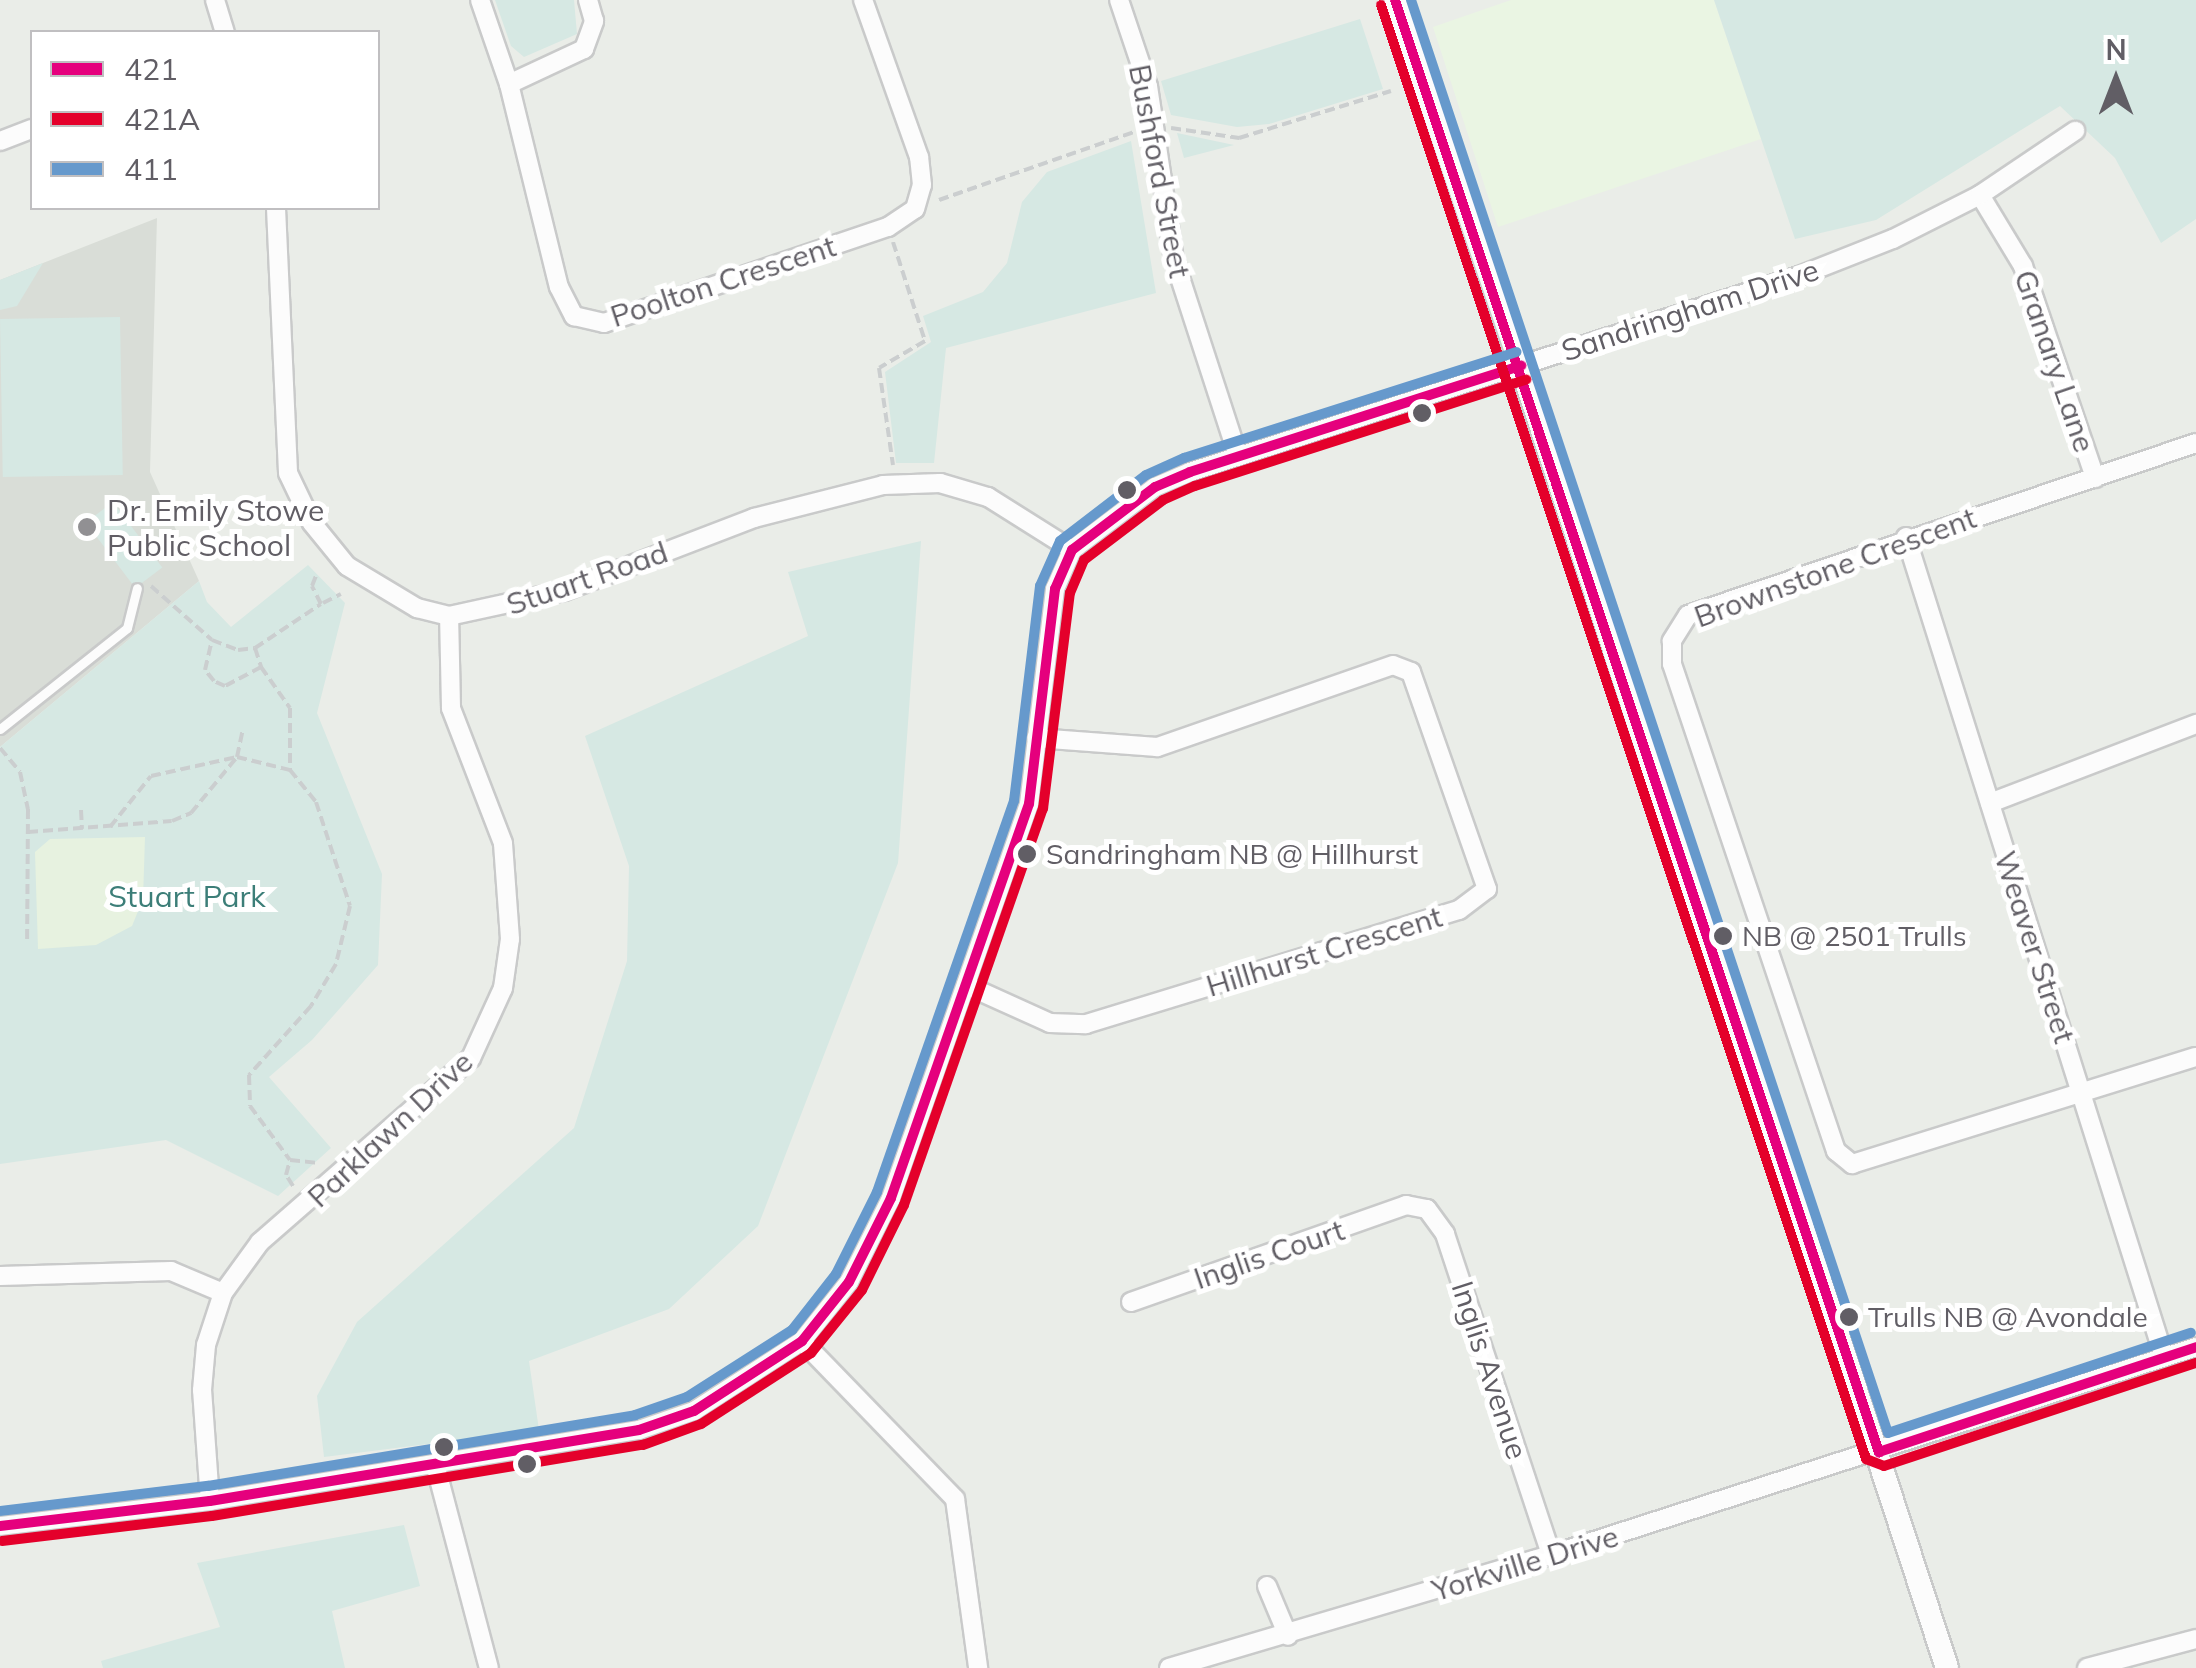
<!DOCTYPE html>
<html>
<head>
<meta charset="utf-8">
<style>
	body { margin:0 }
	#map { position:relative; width:2196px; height:1668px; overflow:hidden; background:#eaede8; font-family:Mulish,sans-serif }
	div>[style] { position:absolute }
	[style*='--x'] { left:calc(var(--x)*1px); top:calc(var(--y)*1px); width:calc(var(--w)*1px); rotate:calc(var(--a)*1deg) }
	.commercial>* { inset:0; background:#eaf5e3 }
	.education>* { inset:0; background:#d9ddd7 }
	.green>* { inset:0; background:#d6e8e3; transform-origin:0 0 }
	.sand>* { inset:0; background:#e7f2e0 }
	.path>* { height:4px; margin-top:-2px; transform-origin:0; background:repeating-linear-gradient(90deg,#cbcecf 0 10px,transparent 0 15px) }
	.roads { filter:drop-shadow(2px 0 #c9caca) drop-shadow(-2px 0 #c9caca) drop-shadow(0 2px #c9caca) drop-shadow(0 -2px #c9caca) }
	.lane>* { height:9px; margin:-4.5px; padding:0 4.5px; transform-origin:4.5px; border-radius:4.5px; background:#fcfcfc }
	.street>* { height:18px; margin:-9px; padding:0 9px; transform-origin:9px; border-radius:9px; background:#fcfcfc }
	.secondary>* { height:22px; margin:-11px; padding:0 11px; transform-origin:11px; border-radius:11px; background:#fcfcfc }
	.bus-1>* { height:10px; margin:-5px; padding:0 5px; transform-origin:5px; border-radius:5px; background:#e5007d }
	.bus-2>* { height:10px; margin:-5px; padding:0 5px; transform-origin:5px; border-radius:5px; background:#e4002b }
	.bus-3>* { height:10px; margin:-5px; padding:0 5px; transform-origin:5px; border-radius:5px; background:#69c }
	.dots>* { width:28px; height:28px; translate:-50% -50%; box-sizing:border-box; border:5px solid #fff; border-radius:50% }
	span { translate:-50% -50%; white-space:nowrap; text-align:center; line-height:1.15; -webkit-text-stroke:10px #fff; paint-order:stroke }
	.bus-label { font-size:28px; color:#615e65 }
	.left { translate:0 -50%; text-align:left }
	.street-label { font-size:30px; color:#615e65 }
	.poi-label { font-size:30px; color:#615e65 }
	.park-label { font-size:30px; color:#3c7e78 }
	.legend { position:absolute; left:30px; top:30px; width:350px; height:180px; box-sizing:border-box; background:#fff; border:2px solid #c0bfc1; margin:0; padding:12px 18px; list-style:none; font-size:30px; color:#615e65 }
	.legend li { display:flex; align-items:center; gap:20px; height:50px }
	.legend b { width:50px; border:2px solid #c0bfc1 }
	.north { position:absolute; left:2066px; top:30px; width:100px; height:100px; -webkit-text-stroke:8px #fff; paint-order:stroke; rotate:0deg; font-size:28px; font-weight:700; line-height:40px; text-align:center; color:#615e65 }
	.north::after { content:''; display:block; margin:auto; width:35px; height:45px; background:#615e65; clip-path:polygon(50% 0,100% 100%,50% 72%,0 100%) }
</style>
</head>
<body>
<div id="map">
	<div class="commercial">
		<i style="clip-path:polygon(1511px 0,1714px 0,1761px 139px,1498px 227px,1433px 27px)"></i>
	</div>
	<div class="education">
		<i style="clip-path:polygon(157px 218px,150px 472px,199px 581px,0 747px,0 280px)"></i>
	</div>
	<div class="green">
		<i style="clip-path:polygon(495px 0,574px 0,577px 34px,524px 57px,511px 46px)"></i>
		<i style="clip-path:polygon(1714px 0,2196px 0,2196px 219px,2161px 243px,2115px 158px,2060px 106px,1876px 220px,1795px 239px)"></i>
		<i style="clip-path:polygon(1360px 19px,1383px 89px,1269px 124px,1237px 127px,1171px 115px,1161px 81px)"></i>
		<i style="clip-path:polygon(1177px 133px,1234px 145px,1184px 158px)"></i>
		<i style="clip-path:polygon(1131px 141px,1156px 293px,946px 348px,934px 463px,896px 463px,885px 372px,931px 342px,923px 316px,983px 292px,1007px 263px,1022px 202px,1047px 172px)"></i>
		<i style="clip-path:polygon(43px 263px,17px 306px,0 310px,0 280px)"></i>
		<i style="left:120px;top:317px;width:158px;height:120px;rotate:89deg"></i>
		<i style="left:113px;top:502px;width:82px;height:34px;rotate:53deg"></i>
		<i style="clip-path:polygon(921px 541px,898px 863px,758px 1226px,669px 1309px,529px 1361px,539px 1430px,324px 1457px,317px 1396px,357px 1322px,574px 1128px,627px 961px,629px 866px,585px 736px,808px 636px,788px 572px)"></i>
		<i style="clip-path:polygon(308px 565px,345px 603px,317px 713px,382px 874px,378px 965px,312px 1040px,269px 1077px,331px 1148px,278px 1196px,166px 1140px,0 1164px,0 747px,199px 581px,207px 602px,231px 627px)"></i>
		<i style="clip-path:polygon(404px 1525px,420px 1586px,332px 1611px,345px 1668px,103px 1668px,101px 1661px,220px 1627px,197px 1563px)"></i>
	</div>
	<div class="sand">
		<i style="clip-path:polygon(145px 837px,143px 899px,132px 926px,96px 945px,38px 949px,35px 852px,50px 839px)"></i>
	</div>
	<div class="path">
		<i style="--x:1171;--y:128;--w:69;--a:8.4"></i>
		<i style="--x:1239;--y:138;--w:159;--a:-17.2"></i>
		<i style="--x:939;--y:200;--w:210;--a:-19.2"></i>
		<i style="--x:893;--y:242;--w:104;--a:72.1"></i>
		<i style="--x:925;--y:341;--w:53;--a:149.6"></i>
		<i style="--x:879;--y:368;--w:98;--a:81.8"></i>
		<i style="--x:151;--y:586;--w:81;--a:41.5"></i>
		<i style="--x:212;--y:640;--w:28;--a:21"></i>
		<i style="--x:238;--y:650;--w:17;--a:-7"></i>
		<i style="--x:255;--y:648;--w:20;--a:72"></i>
		<i style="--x:261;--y:667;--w:41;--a:152.2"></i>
		<i style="--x:225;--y:686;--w:12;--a:-156"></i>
		<i style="--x:214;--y:681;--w:14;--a:-129"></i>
		<i style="--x:205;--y:670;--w:31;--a:-77"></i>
		<i style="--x:323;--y:603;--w:20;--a:-27"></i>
		<i style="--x:255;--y:648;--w:79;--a:-33.7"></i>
		<i style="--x:321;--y:604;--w:20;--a:-117"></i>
		<i style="--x:312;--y:586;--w:14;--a:-69"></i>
		<i style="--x:261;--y:667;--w:50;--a:54.7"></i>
		<i style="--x:290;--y:708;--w:62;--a:90"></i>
		<i style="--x:0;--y:748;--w:31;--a:50"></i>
		<i style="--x:20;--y:772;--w:38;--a:78"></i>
		<i style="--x:28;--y:809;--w:132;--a:90.4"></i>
		<i style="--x:81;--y:810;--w:19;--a:87"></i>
		<i style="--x:110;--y:827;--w:65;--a:-51.2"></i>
		<i style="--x:151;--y:776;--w:88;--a:-12.5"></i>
		<i style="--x:237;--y:757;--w:29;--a:-78"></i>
		<i style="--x:28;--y:832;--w:144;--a:-4.4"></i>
		<i style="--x:172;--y:821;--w:21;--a:-23"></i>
		<i style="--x:191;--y:813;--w:72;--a:-50.6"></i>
		<i style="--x:237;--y:757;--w:55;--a:13.8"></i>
		<i style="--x:290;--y:770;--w:41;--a:50.9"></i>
		<i style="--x:316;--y:802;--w:109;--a:71.9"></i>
		<i style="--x:350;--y:906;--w:60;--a:103.6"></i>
		<i style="--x:336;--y:964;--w:49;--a:120.8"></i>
		<i style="--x:311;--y:1006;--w:93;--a:131.9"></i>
		<i style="--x:249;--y:1075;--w:31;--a:88"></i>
		<i style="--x:250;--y:1106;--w:67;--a:53.5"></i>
		<i style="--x:293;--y:1186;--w:13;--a:-122"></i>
		<i style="--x:286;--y:1175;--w:16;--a:-75"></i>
		<i style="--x:290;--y:1160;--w:30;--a:6"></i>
	</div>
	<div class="roads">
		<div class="lane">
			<i style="--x:0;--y:729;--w:162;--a:-38.5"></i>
			<i style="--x:127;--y:628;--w:41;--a:-76"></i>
		</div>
		<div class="street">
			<i style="--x:215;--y:0;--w:34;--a:73"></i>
			<i style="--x:480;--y:0;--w:89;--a:71"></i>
			<i style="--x:509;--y:84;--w:209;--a:76.2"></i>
			<i style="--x:559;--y:287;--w:33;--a:63"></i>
			<i style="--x:574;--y:316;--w:31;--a:13"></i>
			<i style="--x:604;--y:323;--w:300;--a:-18.7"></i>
			<i style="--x:888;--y:227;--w:32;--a:-34"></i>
			<i style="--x:915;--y:209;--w:25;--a:-74"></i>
			<i style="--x:922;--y:185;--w:28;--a:-96"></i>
			<i style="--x:919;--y:157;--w:167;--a:-109.6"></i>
			<i style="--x:1119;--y:0;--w:91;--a:71.4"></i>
			<i style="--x:1148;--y:86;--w:175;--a:81.5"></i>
			<i style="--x:1174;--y:259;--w:207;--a:72"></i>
			<i style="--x:509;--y:84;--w:83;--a:-25"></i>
			<i style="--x:584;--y:49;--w:30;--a:-70"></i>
			<i style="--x:594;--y:21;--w:22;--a:-106"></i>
			<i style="--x:0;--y:141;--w:34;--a:-21"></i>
			<i style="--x:1980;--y:195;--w:83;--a:58.8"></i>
			<i style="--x:2023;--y:266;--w:224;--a:71.2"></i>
			<i style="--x:276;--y:208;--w:265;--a:87.4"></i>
			<i style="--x:288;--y:473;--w:55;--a:64.4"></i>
			<i style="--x:312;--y:523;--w:55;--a:50.9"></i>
			<i style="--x:347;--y:566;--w:82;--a:31"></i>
			<i style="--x:417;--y:608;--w:33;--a:14"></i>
			<i style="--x:449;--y:616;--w:118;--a:-12.3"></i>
			<i style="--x:564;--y:591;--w:204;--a:-21"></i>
			<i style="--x:754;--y:518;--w:133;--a:-14.3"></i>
			<i style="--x:883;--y:485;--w:57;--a:-2"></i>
			<i style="--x:940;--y:483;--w:50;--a:16.3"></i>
			<i style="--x:988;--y:497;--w:99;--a:32.2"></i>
			<i style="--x:2196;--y:443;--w:536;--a:161.29"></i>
			<i style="--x:1688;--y:615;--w:31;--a:122"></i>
			<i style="--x:1672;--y:641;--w:23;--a:90"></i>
			<i style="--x:1672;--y:664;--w:514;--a:71.39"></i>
			<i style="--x:1836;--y:1151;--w:21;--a:39"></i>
			<i style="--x:1852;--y:1164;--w:360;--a:-17.3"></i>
			<i style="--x:1906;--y:537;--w:860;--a:72.53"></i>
			<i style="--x:1990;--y:803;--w:221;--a:-21"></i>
			<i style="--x:966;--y:985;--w:92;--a:24.3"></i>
			<i style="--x:1050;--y:1023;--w:36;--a:2"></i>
			<i style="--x:1086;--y:1024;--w:390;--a:-17"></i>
			<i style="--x:1459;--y:910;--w:35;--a:-37"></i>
			<i style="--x:1487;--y:889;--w:230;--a:-109.3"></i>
			<i style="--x:1411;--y:672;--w:19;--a:-159"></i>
			<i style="--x:1393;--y:665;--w:250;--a:160.8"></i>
			<i style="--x:1157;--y:747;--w:121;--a:-175.7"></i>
			<i style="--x:0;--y:1276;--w:171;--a:-1.7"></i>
			<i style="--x:171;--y:1271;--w:56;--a:22.9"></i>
			<i style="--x:1131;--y:1302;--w:292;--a:-19.4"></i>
			<i style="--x:1406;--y:1205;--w:21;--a:11"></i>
			<i style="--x:1427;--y:1209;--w:31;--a:54"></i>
			<i style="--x:1445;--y:1234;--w:338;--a:71.7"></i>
			<i style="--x:802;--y:1341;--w:220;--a:45.9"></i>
			<i style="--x:955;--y:1499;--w:171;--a:82.2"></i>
			<i style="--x:435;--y:1464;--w:211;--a:75.2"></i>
			<i style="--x:210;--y:1501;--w:111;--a:-94.1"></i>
			<i style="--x:202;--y:1390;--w:45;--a:-84.9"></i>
			<i style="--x:206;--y:1345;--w:55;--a:-71.9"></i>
			<i style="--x:223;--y:1293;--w:63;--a:-54"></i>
			<i style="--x:260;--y:1242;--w:280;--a:-41.1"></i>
			<i style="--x:471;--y:1058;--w:77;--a:-65.4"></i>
			<i style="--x:503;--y:988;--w:49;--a:-81.9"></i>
			<i style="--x:510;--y:939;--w:96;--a:-94.2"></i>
			<i style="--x:503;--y:843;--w:145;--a:-111.1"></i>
			<i style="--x:451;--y:708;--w:92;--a:-91.2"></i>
			<i style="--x:0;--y:1526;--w:211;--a:-6.8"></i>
			<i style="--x:210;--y:1501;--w:435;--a:-9.4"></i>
			<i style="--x:639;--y:1430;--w:58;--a:-19.1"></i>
			<i style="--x:694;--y:1411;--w:129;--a:-32.9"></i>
			<i style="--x:802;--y:1341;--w:75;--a:-51.5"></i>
			<i style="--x:849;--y:1282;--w:94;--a:-63.4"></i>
			<i style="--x:891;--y:1198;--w:417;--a:-70.7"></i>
			<i style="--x:1029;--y:804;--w:217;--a:-83.1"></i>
			<i style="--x:1055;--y:589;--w:43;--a:-66.4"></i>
			<i style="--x:1072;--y:550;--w:104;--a:-37.2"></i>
			<i style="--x:1155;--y:487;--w:38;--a:-23"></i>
			<i style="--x:1190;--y:472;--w:640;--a:-17.84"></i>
			<i style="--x:1799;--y:276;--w:101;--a:-21.5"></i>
			<i style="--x:1893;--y:239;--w:97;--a:-26.8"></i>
			<i style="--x:1980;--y:195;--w:115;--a:-34"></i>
			<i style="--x:1267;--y:1586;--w:54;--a:67.2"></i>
			<i style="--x:1169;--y:1668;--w:398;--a:-16.5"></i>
			<i style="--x:1551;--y:1555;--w:678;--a:-17.87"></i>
			<i style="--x:2087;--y:1668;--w:113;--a:-14.9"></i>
		</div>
		<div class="secondary">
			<i style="--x:1395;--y:0;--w:387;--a:71"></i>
			<i style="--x:1521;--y:366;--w:1370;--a:71.88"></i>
		</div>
	</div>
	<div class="bus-1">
		<i style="--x:1395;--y:0;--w:1531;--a:71.57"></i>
		<i style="--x:1879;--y:1452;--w:334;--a:-18.3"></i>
		<i style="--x:0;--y:1526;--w:211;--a:-6.8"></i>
		<i style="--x:210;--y:1501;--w:435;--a:-9.4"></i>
		<i style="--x:639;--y:1430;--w:58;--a:-19.1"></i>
		<i style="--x:694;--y:1411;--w:129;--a:-32.9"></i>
		<i style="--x:802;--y:1341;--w:75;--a:-51.5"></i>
		<i style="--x:849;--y:1282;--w:94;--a:-63.4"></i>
		<i style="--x:891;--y:1198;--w:417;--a:-70.7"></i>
		<i style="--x:1029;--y:804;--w:217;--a:-83.1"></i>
		<i style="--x:1055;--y:589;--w:43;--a:-66.4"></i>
		<i style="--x:1072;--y:550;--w:104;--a:-37.2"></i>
		<i style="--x:1155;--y:487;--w:38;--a:-23"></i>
		<i style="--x:1190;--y:472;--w:348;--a:-17.8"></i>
	</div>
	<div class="bus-2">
		<i style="--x:1381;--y:5;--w:1533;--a:71.55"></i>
		<i style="--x:1866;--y:1459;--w:19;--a:21"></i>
		<i style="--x:1884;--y:1466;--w:329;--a:-18.3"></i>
		<i style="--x:2;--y:1541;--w:211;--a:-6.8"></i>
		<i style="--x:212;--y:1516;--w:437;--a:-9.4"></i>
		<i style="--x:643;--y:1445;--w:62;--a:-19.9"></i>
		<i style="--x:701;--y:1424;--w:131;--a:-32.8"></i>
		<i style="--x:811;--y:1353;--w:81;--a:-51"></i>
		<i style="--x:862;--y:1290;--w:95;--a:-63.7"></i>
		<i style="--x:904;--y:1205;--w:420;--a:-70.7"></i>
		<i style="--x:1043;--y:809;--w:218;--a:-82.9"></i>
		<i style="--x:1070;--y:593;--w:36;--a:-67"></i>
		<i style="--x:1084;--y:560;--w:99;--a:-37.2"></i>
		<i style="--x:1163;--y:500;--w:35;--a:-24"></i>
		<i style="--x:1195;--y:486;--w:348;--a:-17.8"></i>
	</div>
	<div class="bus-3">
		<i style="--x:1411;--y:0;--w:1510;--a:71.59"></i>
		<i style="--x:1888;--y:1433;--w:319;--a:-18.3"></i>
		<i style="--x:0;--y:1511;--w:209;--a:-6.9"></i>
		<i style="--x:208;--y:1486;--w:433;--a:-9.4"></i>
		<i style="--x:635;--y:1415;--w:55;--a:-19.1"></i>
		<i style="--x:687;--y:1397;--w:125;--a:-32.5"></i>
		<i style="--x:792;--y:1330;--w:71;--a:-51.8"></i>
		<i style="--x:836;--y:1274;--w:92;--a:-63.4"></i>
		<i style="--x:877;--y:1192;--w:414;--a:-70.7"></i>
		<i style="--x:1014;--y:801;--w:217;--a:-83.1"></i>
		<i style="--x:1040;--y:586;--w:49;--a:-66"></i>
		<i style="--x:1060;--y:541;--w:108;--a:-37.5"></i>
		<i style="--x:1146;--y:475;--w:42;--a:-24.1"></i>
		<i style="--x:1184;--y:458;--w:349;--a:-17.7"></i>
	</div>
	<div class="dots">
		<i style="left:1422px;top:413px;background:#615e65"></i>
		<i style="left:1127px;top:490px;background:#615e65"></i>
		<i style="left:87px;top:527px;background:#919093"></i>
		<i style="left:1027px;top:854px;background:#615e65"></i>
		<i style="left:1723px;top:936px;background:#615e65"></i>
		<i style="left:1849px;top:1317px;background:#615e65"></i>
		<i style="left:444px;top:1447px;background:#615e65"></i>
		<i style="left:527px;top:1464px;background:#615e65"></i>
	</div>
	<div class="bus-label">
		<span class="left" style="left:1046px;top:854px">Sandringham NB @ Hillhurst</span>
		<span class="left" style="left:1742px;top:936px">NB @ 2501 Trulls</span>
		<span class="left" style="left:1868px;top:1317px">Trulls NB @ Avondale</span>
	</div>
	<div class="street-label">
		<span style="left:1160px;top:171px;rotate:79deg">Bushford Street</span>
		<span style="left:723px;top:281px;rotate:-18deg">Poolton Crescent</span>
		<span style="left:1690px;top:310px;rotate:-18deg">Sandringham Drive</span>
		<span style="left:2055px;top:361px;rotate:71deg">Granary Lane</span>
		<span style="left:1835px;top:567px;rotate:-20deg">Brownstone Crescent</span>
		<span style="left:587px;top:578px;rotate:-19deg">Stuart Road</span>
		<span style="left:2035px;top:947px;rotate:72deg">Weaver Street</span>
		<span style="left:1324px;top:951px;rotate:-17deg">Hillhurst Crescent</span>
		<span style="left:390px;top:1129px;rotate:-43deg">Parklawn Drive</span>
		<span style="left:1269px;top:1254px;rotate:-19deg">Inglis Court</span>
		<span style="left:1490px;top:1370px;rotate:72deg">Inglis Avenue</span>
		<span style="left:1525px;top:1563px;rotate:-17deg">Yorkville Drive</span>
	</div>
	<div class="poi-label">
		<span class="left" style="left:107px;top:527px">Dr. Emily Stowe<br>Public School</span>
	</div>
	<div class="park-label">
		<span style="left:187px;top:896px">Stuart Park</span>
	</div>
	<ul class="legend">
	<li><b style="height:12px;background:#e5007d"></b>421</li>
	<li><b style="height:12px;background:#e4002b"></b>421A</li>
	<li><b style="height:12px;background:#69c"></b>411</li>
	</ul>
	<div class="north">N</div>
</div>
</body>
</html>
